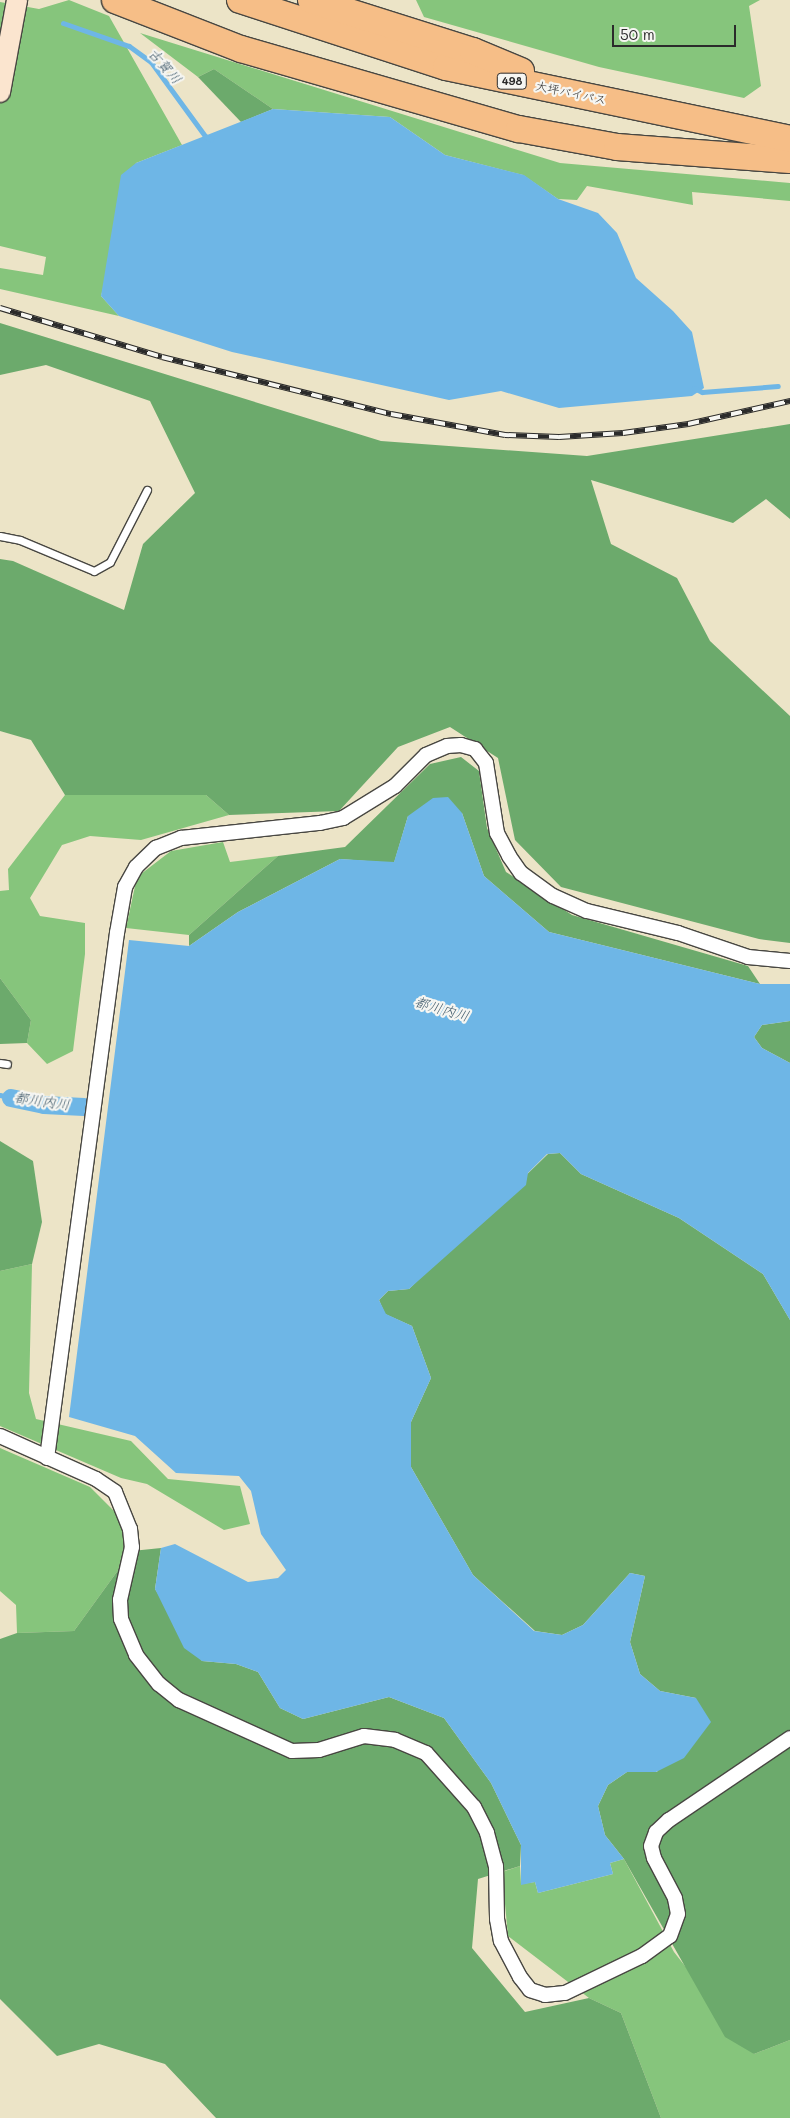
<!DOCTYPE html>
<html>
<head>
<meta charset="utf-8">
<style>
	body { margin:0 }
	#map { position:relative; width:790px; height:2118px; overflow:hidden; background:#ece4c7; font-family:Mali,"Klee One",sans-serif }
	div>[style] { position:absolute }
	[style*='--x'] { left:calc(var(--x)*1px); top:calc(var(--y)*1px); width:calc(var(--w)*1px); rotate:calc(var(--a)*1deg) }
	.green>* { inset:0; background:#86c57c }
	.forest>* { inset:0; background:#6caa6c }
	.water>* { inset:0; background:#6eb6e6 }
	.stream>* { height:5px; margin:-2.5px; padding:0 2.5px; transform-origin:2.5px; border-radius:2.5px; background:#6eb6e6 }
	.canal>* { height:18px; margin:-9px; padding:0 9px; transform-origin:9px; border-radius:9px; background:#6eb6e6 }
	.roads { filter:drop-shadow(1px 0 #484742) drop-shadow(-1px 0 #484742) drop-shadow(0 1px #484742) drop-shadow(0 -1px #484742) }
	.lane>* { height:7px; margin:-3.5px; padding:0 3.5px; transform-origin:3.5px; border-radius:3.5px; background:#fff }
	.street>* { height:14px; margin:-7px; padding:0 7px; transform-origin:7px; border-radius:7px; background:#fff }
	.secondary>* { height:20px; margin:-10px; padding:0 10px; transform-origin:10px; border-radius:10px; background:#fbe5cf }
	.highway>* { height:26px; margin:-13px; padding:0 13px; transform-origin:13px; border-radius:13px; background:#f6be87 }
	.rail>* { height:5.5px; margin-top:-2.75px; transform-origin:0; background:repeating-linear-gradient(90deg,#f6f6f2 0 11px,#2b2b2b 0 22px); box-sizing:border-box; border-block:1px solid #2b2b2b }
	span { translate:-50% -50%; white-space:nowrap; text-align:center; line-height:1.15; -webkit-text-stroke:4.5px #f6f6f2; paint-order:stroke }
	.shield-label span { padding:1px 4px; background:#f6f6f2; border:1px solid; border-radius:4px; -webkit-text-stroke-width:0 }
	.shield-label { font-size:11px; color:#2b2b2b; font-weight:700 }
	.street-label { font-size:12px; color:#2b2b2b }
	.water-label { font-size:14px; color:#425c6c; font-style:italic }
	.scale { position:absolute; left:612px; top:25px; width:124px; height:22px; box-sizing:border-box; border:2px solid #2b2b2b; border-top:0; padding-left:6px; font-size:15px; line-height:18px; white-space:nowrap; color:#2b2b2b; -webkit-text-stroke:4px #f6f6f2; paint-order:stroke }
</style>
</head>
<body>
<div id="map">
	<div class="green">
		<i style="clip-path:polygon(69px 0,109px 16px,182px 145px,136px 163px,101px 296px,119px 316px,0 289px,0 268px,43px 275px,46px 257px,0 246px,0 2px,39px 9px)"></i>
		<i style="clip-path:polygon(416px 0,760px 0,749px 6px,761px 86px,744px 98px,599px 67px,424px 17px)"></i>
		<i style="clip-path:polygon(140px 33px,560px 163px,790px 183px,790px 201px,692px 192px,693px 205px,587px 186px,577px 200px,558px 199px,523px 175px,445px 155px,390px 117px,273px 109px,214px 69px,198px 77px)"></i>
		<i style="clip-path:polygon(65px 795px,206px 795px,229px 815px,141px 840px,90px 836px,62px 845px,30px 898px,40px 916px,85px 923px,85px 954px,73px 1051px,47px 1064px,27px 1043px,31px 1020px,0 978px,0 891px,9px 890px,8px 869px)"></i>
		<i style="clip-path:polygon(223px 842px,230px 862px,278px 856px,189px 935px,126px 928px,137px 877px,171px 851px)"></i>
		<i style="clip-path:polygon(32px 1264px,29px 1393px,36px 1419px,131px 1441px,168px 1479px,240px 1486px,250px 1524px,224px 1530px,147px 1484px,121px 1478px,0 1426px,0 1271px)"></i>
		<i style="clip-path:polygon(0 1448px,90px 1487px,118px 1515px,132px 1551px,74px 1631px,17px 1633px,16px 1605px,0 1591px)"></i>
		<i style="clip-path:polygon(624px 1859px,674px 1952px,754px 2054px,790px 2040px,790px 2118px,661px 2118px,621px 2013px,589px 1998px,508px 1936px,502px 1872px,520px 1866px,521px 1884px,535px 1882px,538px 1893px,613px 1874px,610px 1863px)"></i>
	</div>
	<div class="forest">
		<i style="clip-path:polygon(214px 69px,273px 109px,241px 122px,198px 77px)"></i>
		<i style="clip-path:polygon(0 323px,381px 441px,587px 456px,790px 424px,790px 519px,766px 499px,733px 523px,591px 480px,611px 544px,677px 578px,710px 641px,790px 716px,790px 943px,759px 939px,561px 887px,515px 840px,498px 758px,450px 727px,398px 747px,339px 811px,229px 815px,206px 795px,65px 795px,31px 740px,0 731px,0 559px,13px 561px,124px 610px,143px 544px,195px 493px,150px 401px,46px 365px,0 375px)"></i>
		<i style="clip-path:polygon(461px 757px,479px 771px,487px 828px,506px 872px,572px 915px,748px 966px,760px 984px,549px 932px,484px 876px,462px 813px,408px 816px,394px 863px,340px 859px,238px 912px,189px 946px,189px 935px,278px 856px,345px 847px,430px 764px)"></i>
		<i style="clip-path:polygon(0 978px,31px 1020px,27px 1043px,0 1044px)"></i>
		<i style="clip-path:polygon(790px 1021px,790px 1063px,762px 1048px,754px 1037px,762px 1025px)"></i>
		<i style="clip-path:polygon(0 1141px,33px 1161px,42px 1222px,32px 1264px,0 1271px)"></i>
		<i style="clip-path:polygon(560px 1153px,581px 1174px,679px 1218px,763px 1274px,790px 1320px,790px 2040px,754px 2054px,725px 2037px,624px 1859px,605px 1835px,598px 1806px,608px 1785px,627px 1772px,657px 1772px,696px 1698px,660px 1691px,640px 1674px,630px 1642px,645px 1576px,630px 1573px,583px 1625px,562px 1635px,535px 1631px,473px 1575px,411px 1467px,411px 1422px,431px 1378px,412px 1326px,385px 1314px,379px 1300px,388px 1291px,409px 1289px,548px 1154px)"></i>
		<i style="clip-path:polygon(161px 1548px,155px 1589px,202px 1661px,236px 1664px,258px 1672px,280px 1708px,303px 1719px,389px 1697px,444px 1718px,491px 1783px,521px 1845px,520px 1866px,478px 1879px,472px 1948px,525px 2012px,589px 1998px,621px 2013px,661px 2118px,216px 2118px,165px 2064px,99px 2044px,57px 2056px,0 1999px,0 1639px,17px 1633px,74px 1631px,132px 1551px)"></i>
	</div>
	<div class="water">
		<i style="clip-path:polygon(273px 109px,390px 117px,445px 155px,524px 175px,558px 199px,598px 213px,617px 233px,636px 278px,673px 311px,692px 332px,704px 388px,692px 396px,559px 408px,501px 391px,449px 400px,232px 352px,119px 316px,101px 296px,121px 175px,136px 163px)"></i>
		<i style="clip-path:polygon(448px 797px,462px 813px,484px 876px,549px 932px,760px 984px,790px 984px,790px 1021px,762px 1025px,754px 1037px,762px 1048px,790px 1063px,790px 1320px,763px 1274px,679px 1218px,581px 1174px,560px 1153px,547px 1154px,528px 1173px,526px 1185px,409px 1289px,388px 1291px,379px 1300px,386px 1314px,412px 1326px,431px 1378px,411px 1422px,411px 1467px,473px 1575px,534px 1631px,562px 1635px,583px 1625px,630px 1573px,645px 1576px,630px 1642px,640px 1674px,660px 1691px,696px 1698px,711px 1722px,684px 1758px,656px 1772px,627px 1772px,608px 1785px,598px 1806px,605px 1835px,624px 1859px,610px 1863px,613px 1874px,538px 1893px,535px 1882px,521px 1885px,521px 1845px,491px 1783px,444px 1718px,389px 1697px,303px 1719px,280px 1708px,258px 1672px,236px 1664px,202px 1661px,184px 1648px,155px 1589px,161px 1548px,175px 1544px,248px 1582px,278px 1578px,286px 1570px,261px 1534px,251px 1491px,239px 1476px,176px 1473px,135px 1436px,69px 1417px,129px 940px,189px 946px,238px 912px,340px 859px,394px 862px,408px 816px,433px 798px)"></i>
	</div>
	<div class="stream">
		<i style="--x:63;--y:23;--w:70;--a:19.2"></i>
		<i style="--x:129;--y:46;--w:27;--a:36"></i>
		<i style="--x:151;--y:62;--w:92;--a:53.9"></i>
		<i style="--x:205;--y:136;--w:7;--a:27"></i>
		<i style="--x:694;--y:388;--w:9;--a:27"></i>
		<i style="--x:702;--y:392;--w:76;--a:-4.5"></i>
		<i style="--x:0;--y:1095;--w:11;--a:15"></i>
	</div>
	<div class="canal">
		<i style="--x:11;--y:1098;--w:34;--a:12"></i>
		<i style="--x:44;--y:1105;--w:40;--a:2.9"></i>
	</div>
	<div class="roads">
		<div class="lane">
			<i style="--x:0;--y:536;--w:20;--a:11"></i>
			<i style="--x:20;--y:540;--w:80;--a:22.7"></i>
			<i style="--x:94;--y:571;--w:18;--a:-29"></i>
			<i style="--x:110;--y:562;--w:81;--a:-62.8"></i>
			<i style="--x:0;--y:1063;--w:7;--a:8"></i>
		</div>
		<div class="street">
			<i style="--x:0;--y:1436;--w:105;--a:24.1"></i>
			<i style="--x:96;--y:1479;--w:23;--a:34"></i>
			<i style="--x:115;--y:1492;--w:40;--a:68"></i>
			<i style="--x:130;--y:1529;--w:18;--a:84"></i>
			<i style="--x:132;--y:1547;--w:54;--a:102.8"></i>
			<i style="--x:120;--y:1600;--w:19;--a:87"></i>
			<i style="--x:121;--y:1619;--w:39;--a:67"></i>
			<i style="--x:136;--y:1655;--w:37;--a:52"></i>
			<i style="--x:159;--y:1684;--w:26;--a:39"></i>
			<i style="--x:179;--y:1700;--w:124;--a:24.3"></i>
			<i style="--x:292;--y:1751;--w:27;--a:-2"></i>
			<i style="--x:319;--y:1750;--w:47;--a:-17.3"></i>
			<i style="--x:364;--y:1736;--w:31;--a:7"></i>
			<i style="--x:395;--y:1740;--w:34;--a:23"></i>
			<i style="--x:426;--y:1753;--w:72;--a:48.4"></i>
			<i style="--x:474;--y:1807;--w:29;--a:63"></i>
			<i style="--x:487;--y:1833;--w:34;--a:75"></i>
			<i style="--x:496;--y:1866;--w:53;--a:88.9"></i>
			<i style="--x:497;--y:1919;--w:22;--a:80"></i>
			<i style="--x:501;--y:1941;--w:41;--a:62.2"></i>
			<i style="--x:520;--y:1977;--w:16;--a:52"></i>
			<i style="--x:530;--y:1990;--w:16;--a:18"></i>
			<i style="--x:545;--y:1995;--w:20;--a:-6"></i>
			<i style="--x:565;--y:1993;--w:85;--a:-25.7"></i>
			<i style="--x:642;--y:1956;--w:34;--a:-36"></i>
			<i style="--x:670;--y:1936;--w:23;--a:-70"></i>
			<i style="--x:678;--y:1914;--w:16;--a:-101"></i>
			<i style="--x:675;--y:1898;--w:45;--a:-117.7"></i>
			<i style="--x:654;--y:1858;--w:12;--a:-104"></i>
			<i style="--x:651;--y:1846;--w:15;--a:-70"></i>
			<i style="--x:656;--y:1832;--w:18;--a:-43"></i>
			<i style="--x:669;--y:1820;--w:146;--a:-34.1"></i>
			<i style="--x:47;--y:1458;--w:530;--a:-82.41"></i>
			<i style="--x:117;--y:933;--w:47;--a:-80.1"></i>
			<i style="--x:125;--y:887;--w:23;--a:-61"></i>
			<i style="--x:136;--y:867;--w:28;--a:-44"></i>
			<i style="--x:156;--y:848;--w:27;--a:-22"></i>
			<i style="--x:181;--y:838;--w:140;--a:-6.2"></i>
			<i style="--x:320;--y:823;--w:24;--a:-12"></i>
			<i style="--x:343;--y:818;--w:61;--a:-31.6"></i>
			<i style="--x:395;--y:786;--w:44;--a:-45"></i>
			<i style="--x:426;--y:755;--w:23;--a:-23"></i>
			<i style="--x:447;--y:746;--w:14;--a:-4"></i>
			<i style="--x:461;--y:745;--w:15;--a:16"></i>
			<i style="--x:475;--y:749;--w:18;--a:52"></i>
			<i style="--x:486;--y:763;--w:71;--a:81.1"></i>
			<i style="--x:497;--y:833;--w:26;--a:62"></i>
			<i style="--x:509;--y:856;--w:21;--a:55"></i>
			<i style="--x:521;--y:873;--w:39;--a:36"></i>
			<i style="--x:553;--y:896;--w:37;--a:24"></i>
			<i style="--x:587;--y:911;--w:94;--a:13.6"></i>
			<i style="--x:678;--y:933;--w:74;--a:18.9"></i>
			<i style="--x:748;--y:957;--w:42;--a:5.4"></i>
		</div>
		<div class="secondary">
			<i style="--x:0;--y:92;--w:94;--a:-79.5"></i>
		</div>
		<div class="highway">
			<i style="--x:115;--y:0;--w:135;--a:21.3"></i>
			<i style="--x:241;--y:49;--w:289;--a:16.1"></i>
			<i style="--x:519;--y:129;--w:100;--a:10.4"></i>
			<i style="--x:617;--y:147;--w:173;--a:4.3"></i>
			<i style="--x:240;--y:0;--w:217;--a:18"></i>
			<i style="--x:446;--y:67;--w:351;--a:11.8"></i>
			<i style="--x:311;--y:0;--w:170;--a:17.5"></i>
			<i style="--x:473;--y:51;--w:52;--a:22.6"></i>
		</div>
	</div>
	<div class="rail">
		<i style="--x:0;--y:308;--w:169;--a:16.8"></i>
		<i style="--x:162;--y:357;--w:236;--a:14"></i>
		<i style="--x:391;--y:414;--w:116;--a:10.4"></i>
		<i style="--x:505;--y:435;--w:54;--a:2.1"></i>
		<i style="--x:559;--y:437;--w:64;--a:-3.6"></i>
		<i style="--x:623;--y:433;--w:66;--a:-7.9"></i>
		<i style="--x:688;--y:424;--w:105;--a:-12.7"></i>
	</div>
	<div class="shield-label">
		<span style="left:512px;top:81px">498</span>
	</div>
	<div class="street-label">
		<span style="left:571px;top:93px;rotate:12deg">大坪バイパス</span>
	</div>
	<div class="water-label">
		<span style="left:165px;top:66px;rotate:49deg">古賀川</span>
		<span style="left:442px;top:1009px;rotate:16deg">都川内川</span>
		<span style="left:42px;top:1101px;rotate:8deg">都川内川</span>
	</div>
	<div class="scale">50 m</div>
</div>
</body>
</html>
